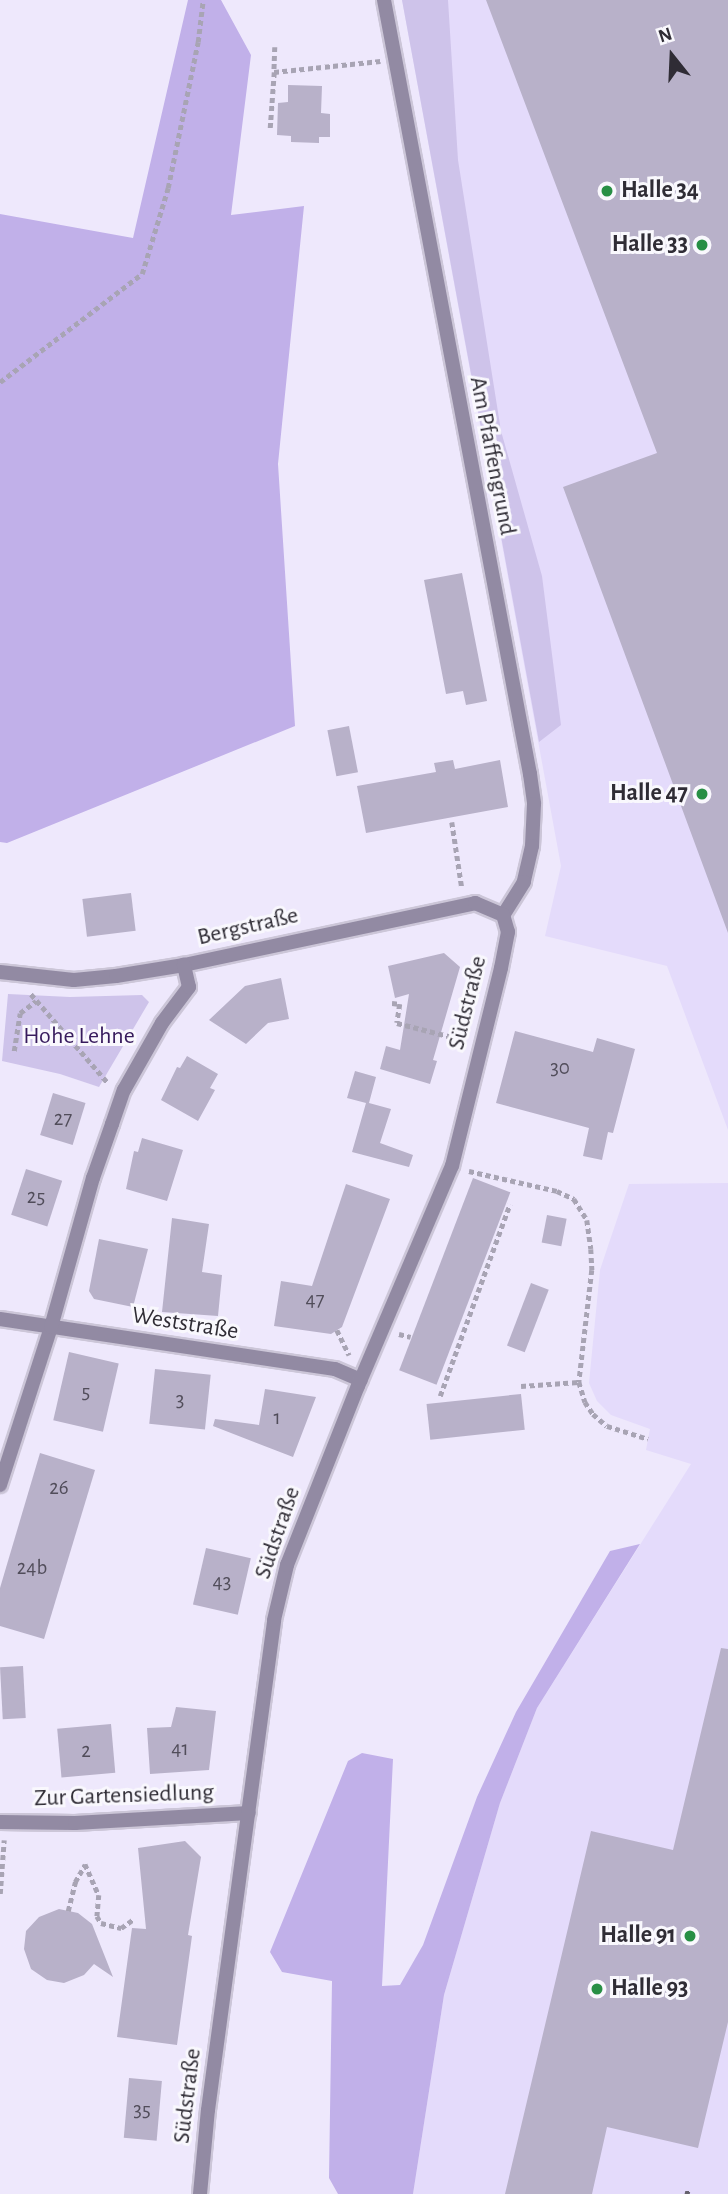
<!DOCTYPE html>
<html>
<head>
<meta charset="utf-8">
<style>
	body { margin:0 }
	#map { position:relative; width:728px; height:2194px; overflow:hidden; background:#eee8fc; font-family:"Alegreya Sans",sans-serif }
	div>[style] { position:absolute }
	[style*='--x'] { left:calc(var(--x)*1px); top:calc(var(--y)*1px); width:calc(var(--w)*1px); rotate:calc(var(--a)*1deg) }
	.built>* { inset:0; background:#e4dbfb }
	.green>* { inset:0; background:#cec3ea }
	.forest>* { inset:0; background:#c1b0e9 }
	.building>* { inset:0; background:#b8b1c9; transform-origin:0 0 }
	.path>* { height:4.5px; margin-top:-2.25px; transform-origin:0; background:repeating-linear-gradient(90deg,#a8a4b4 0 5px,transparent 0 8.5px) }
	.roads { filter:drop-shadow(2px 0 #ccc6d8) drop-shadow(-2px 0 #ccc6d8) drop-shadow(0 2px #ccc6d8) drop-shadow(0 -2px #ccc6d8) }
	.street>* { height:14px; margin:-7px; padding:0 7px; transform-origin:7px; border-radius:7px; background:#928aa3 }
	.rail>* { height:5px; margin-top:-2.5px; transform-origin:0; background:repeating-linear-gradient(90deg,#65616d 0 3.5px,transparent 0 10.5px) }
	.dots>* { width:19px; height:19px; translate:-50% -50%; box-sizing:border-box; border:4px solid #f9f8fd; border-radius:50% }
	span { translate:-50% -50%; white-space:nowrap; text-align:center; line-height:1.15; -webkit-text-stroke:6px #f9f8fd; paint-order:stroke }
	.number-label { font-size:21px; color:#514d5a }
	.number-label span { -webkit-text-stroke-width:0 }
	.poi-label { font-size:24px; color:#2f2c35; font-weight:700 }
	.left { translate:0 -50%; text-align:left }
	.right { translate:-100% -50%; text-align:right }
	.street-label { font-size:24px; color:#2f2c35 }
	.park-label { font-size:24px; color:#371b5d }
	.north { position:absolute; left:637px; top:21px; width:70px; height:70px; -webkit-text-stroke:5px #f9f8fd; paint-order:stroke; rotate:342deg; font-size:19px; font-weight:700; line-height:28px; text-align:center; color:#2f2c35 }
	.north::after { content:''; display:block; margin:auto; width:24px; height:32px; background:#2f2c35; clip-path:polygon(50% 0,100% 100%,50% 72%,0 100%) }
</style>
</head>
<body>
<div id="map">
	<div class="built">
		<i style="clip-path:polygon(402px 0,728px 0,728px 1130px,667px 966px,545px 936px,561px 866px)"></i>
		<i style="clip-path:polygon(728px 1183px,728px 2194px,413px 2194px,444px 1995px,500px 1803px,537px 1708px,691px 1464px,646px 1450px,650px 1429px,611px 1415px,597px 1401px,589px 1383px,600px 1270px,609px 1243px,629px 1184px)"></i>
	</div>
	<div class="green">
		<i style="clip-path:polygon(402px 0,448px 0,458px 160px,501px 431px,542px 576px,561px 725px,539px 742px)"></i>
		<i style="clip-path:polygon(8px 994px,70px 997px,142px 995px,149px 1002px,99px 1087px,60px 1074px,2px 1061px)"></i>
	</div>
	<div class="forest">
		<i style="clip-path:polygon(188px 0,221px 0,251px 55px,231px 215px,304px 206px,278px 464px,295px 726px,7px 843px,0 842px,0 214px,133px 238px)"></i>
		<i style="clip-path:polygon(640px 1544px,537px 1708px,500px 1803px,444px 1995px,413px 2194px,338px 2194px,329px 2178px,332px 1981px,282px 1972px,270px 1952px,348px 1761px,362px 1753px,393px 1759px,382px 1986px,400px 1985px,423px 1945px,477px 1797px,516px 1712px,610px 1551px)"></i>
	</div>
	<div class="building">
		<i style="clip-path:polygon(486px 0,728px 0,728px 933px,563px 487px,657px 453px)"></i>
		<i style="clip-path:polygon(288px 85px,322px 86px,321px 113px,330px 114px,330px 137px,319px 137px,319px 143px,291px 142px,291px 136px,277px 135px,278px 103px,288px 102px)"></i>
		<i style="clip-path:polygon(462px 573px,487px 701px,466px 705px,463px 691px,446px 694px,424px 580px)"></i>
		<i style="left:349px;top:726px;width:47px;height:22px;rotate:79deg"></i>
		<i style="clip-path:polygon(453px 760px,455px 769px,500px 760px,508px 807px,366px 833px,357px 786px,436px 772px,434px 763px)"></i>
		<i style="left:131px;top:893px;width:38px;height:49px;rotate:83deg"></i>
		<i style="clip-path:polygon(444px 953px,460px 967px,433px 1060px,437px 1061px,430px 1084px,380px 1069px,386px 1046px,400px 1050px,409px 994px,395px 998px,388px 966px)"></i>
		<i style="clip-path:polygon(281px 978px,289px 1019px,268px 1023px,246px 1044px,209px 1020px,245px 986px)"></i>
		<i style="clip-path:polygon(515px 1031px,593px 1052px,597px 1038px,635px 1049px,613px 1133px,608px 1132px,602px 1160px,583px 1156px,589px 1128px,496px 1103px)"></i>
		<i style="clip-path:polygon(187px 1056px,218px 1074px,210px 1088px,215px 1090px,198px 1121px,161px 1100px,177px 1067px,180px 1068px)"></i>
		<i style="clip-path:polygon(355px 1071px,376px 1077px,369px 1103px,391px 1109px,380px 1143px,413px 1155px,409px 1167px,352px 1152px,366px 1103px,347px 1098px)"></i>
		<i style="left:53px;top:1093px;width:34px;height:44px;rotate:17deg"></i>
		<i style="clip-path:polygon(142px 1138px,183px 1150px,167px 1201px,126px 1189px,134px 1151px,138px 1152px)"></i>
		<i style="left:26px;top:1169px;width:38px;height:48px;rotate:18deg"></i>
		<i style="left:473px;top:1178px;width:40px;height:206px;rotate:21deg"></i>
		<i style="clip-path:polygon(346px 1184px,390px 1199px,342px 1327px,331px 1334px,274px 1326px,281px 1281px,312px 1286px)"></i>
		<i style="left:547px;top:1215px;width:20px;height:28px;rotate:11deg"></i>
		<i style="clip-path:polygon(172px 1218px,209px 1224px,202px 1272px,222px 1275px,218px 1316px,162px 1312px)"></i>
		<i style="clip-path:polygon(99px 1239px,148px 1249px,133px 1307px,94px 1299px,89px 1291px)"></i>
		<i style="left:531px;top:1283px;width:19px;height:67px;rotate:21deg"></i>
		<i style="left:69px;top:1352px;width:51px;height:70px;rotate:13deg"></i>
		<i style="left:155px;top:1369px;width:56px;height:55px;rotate:6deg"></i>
		<i style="clip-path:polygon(265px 1389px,316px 1397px,293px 1457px,213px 1426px,215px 1419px,259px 1425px)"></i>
		<i style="left:521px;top:1394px;width:36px;height:95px;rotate:84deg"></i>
		<i style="clip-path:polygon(40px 1453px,95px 1470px,44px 1639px,0 1626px,0 1588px)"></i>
		<i style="left:206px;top:1548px;width:46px;height:58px;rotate:13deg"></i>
		<i style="clip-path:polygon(721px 1648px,728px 1649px,728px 2022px,698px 2148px,607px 2127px,592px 2194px,505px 2194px,591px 1831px,673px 1850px)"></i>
		<i style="left:23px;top:1666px;width:52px;height:23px;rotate:87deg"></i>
		<i style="clip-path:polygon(176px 1707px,216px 1711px,209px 1770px,150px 1774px,147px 1728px,171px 1727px)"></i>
		<i style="left:111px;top:1724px;width:49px;height:54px;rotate:85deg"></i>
		<i style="clip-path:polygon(185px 1841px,201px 1857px,188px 1935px,192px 1936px,177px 2045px,117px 2037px,132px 1928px,146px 1929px,138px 1848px)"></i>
		<i style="clip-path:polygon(59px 1909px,78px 1913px,92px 1924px,113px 1977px,94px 1964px,84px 1975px,64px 1983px,47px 1980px,31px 1969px,24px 1949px,26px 1931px,39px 1917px)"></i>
		<i style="left:129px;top:2078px;width:33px;height:60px;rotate:5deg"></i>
	</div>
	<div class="path">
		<i style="--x:275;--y:47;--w:25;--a:92"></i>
		<i style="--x:274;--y:72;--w:107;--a:-5.9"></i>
		<i style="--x:270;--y:128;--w:56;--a:-85.9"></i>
		<i style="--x:0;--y:382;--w:178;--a:-37.3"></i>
		<i style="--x:142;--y:274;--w:90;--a:-73.2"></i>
		<i style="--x:168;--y:188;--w:149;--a:-78.4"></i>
		<i style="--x:198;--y:42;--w:42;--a:-83.2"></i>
		<i style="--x:452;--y:822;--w:67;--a:81.4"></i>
		<i style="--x:31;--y:994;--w:118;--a:49.1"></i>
		<i style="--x:392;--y:1003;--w:8;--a:7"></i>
		<i style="--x:400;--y:1004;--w:19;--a:99"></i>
		<i style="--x:397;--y:1023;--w:65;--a:14.3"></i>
		<i style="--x:14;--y:1051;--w:38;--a:-81"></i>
		<i style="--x:20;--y:1013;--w:20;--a:-37"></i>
		<i style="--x:469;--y:1171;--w:90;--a:12.8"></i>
		<i style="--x:557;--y:1191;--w:19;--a:25"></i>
		<i style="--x:574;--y:1199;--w:25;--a:58"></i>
		<i style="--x:587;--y:1220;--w:29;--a:82"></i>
		<i style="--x:591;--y:1249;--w:21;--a:87"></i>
		<i style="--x:592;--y:1270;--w:113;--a:96.6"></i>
		<i style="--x:579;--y:1382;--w:21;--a:73"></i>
		<i style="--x:585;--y:1402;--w:14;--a:56"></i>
		<i style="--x:593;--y:1414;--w:18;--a:41"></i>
		<i style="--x:607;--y:1426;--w:43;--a:17.6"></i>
		<i style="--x:337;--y:1330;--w:28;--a:64"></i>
		<i style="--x:399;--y:1334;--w:12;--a:14"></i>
		<i style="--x:521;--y:1386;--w:58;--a:-3.9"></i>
		<i style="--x:440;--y:1396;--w:204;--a:-70"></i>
		<i style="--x:85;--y:1864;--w:34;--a:66"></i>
		<i style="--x:99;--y:1895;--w:21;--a:95"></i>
		<i style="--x:97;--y:1916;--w:8;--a:60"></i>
		<i style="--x:101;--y:1923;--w:21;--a:14"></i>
		<i style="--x:121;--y:1928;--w:16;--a:-35"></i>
		<i style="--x:0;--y:1894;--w:54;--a:-85.8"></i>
		<i style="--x:68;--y:1911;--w:30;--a:-76"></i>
		<i style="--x:75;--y:1882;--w:20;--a:-60"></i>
	</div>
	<div class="roads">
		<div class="street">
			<i style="--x:384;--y:0;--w:788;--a:79.32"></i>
			<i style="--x:530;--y:774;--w:30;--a:82"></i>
			<i style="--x:534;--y:804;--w:42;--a:92.7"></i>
			<i style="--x:532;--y:846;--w:37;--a:103"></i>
			<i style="--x:524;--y:882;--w:39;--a:122"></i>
			<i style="--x:0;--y:972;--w:74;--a:6.2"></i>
			<i style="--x:74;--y:980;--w:42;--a:-5.4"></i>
			<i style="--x:116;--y:976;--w:69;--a:-9.2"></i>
			<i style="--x:184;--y:965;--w:298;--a:-12"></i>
			<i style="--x:475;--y:903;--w:30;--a:23"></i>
			<i style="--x:0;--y:1319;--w:339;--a:8.5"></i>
			<i style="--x:335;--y:1369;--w:28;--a:23"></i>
			<i style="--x:0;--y:1485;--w:166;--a:-72.1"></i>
			<i style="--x:51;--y:1327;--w:155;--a:-74.3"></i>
			<i style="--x:93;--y:1178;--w:57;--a:-70.6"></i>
			<i style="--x:112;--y:1124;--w:36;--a:-71"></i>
			<i style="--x:124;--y:1090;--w:77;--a:-60.4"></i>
			<i style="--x:162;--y:1023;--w:45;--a:-53.1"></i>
			<i style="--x:189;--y:987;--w:23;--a:-103"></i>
			<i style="--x:0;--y:1822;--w:75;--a:0.8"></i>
			<i style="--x:75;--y:1823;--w:174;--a:-3.3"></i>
			<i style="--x:200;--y:2194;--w:84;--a:-84.6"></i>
			<i style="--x:208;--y:2110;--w:494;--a:-82.3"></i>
			<i style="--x:274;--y:1620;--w:57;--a:-76.7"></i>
			<i style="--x:287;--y:1565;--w:193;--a:-68.4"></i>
			<i style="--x:358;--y:1386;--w:239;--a:-66.9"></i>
			<i style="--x:452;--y:1166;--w:204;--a:-76.1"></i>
			<i style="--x:501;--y:968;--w:37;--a:-79"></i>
			<i style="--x:508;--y:932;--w:18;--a:-106"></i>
		</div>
	</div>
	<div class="rail">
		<i style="--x:687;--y:2194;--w:4;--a:-76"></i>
	</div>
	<div class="dots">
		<i style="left:607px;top:191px;background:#288f45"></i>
		<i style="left:702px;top:245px;background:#288f45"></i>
		<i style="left:702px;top:794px;background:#288f45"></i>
		<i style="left:690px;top:1936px;background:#288f45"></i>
		<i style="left:597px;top:1989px;background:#288f45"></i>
	</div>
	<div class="number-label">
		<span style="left:560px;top:1068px">30</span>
		<span style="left:63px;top:1119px">27</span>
		<span style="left:36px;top:1197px">25</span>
		<span style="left:315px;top:1300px">47</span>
		<span style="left:86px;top:1392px">5</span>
		<span style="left:180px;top:1400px">3</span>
		<span style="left:277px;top:1418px">1</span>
		<span style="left:59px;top:1488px">26</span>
		<span style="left:32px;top:1568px">24b</span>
		<span style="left:222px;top:1582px">43</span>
		<span style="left:180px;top:1749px">41</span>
		<span style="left:86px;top:1751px">2</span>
		<span style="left:142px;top:2110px">35</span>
	</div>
	<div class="poi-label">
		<span class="left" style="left:621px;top:191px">Halle 34</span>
		<span class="right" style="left:688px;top:245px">Halle 33</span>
		<span class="right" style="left:688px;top:794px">Halle 47</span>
		<span class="right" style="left:676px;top:1936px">Halle 91</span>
		<span class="left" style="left:611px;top:1989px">Halle 93</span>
	</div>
	<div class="street-label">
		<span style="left:492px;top:456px;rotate:79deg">Am Pfaffengrund</span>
		<span style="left:248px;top:927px;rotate:-13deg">Bergstraße</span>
		<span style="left:468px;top:1003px;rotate:-76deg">Südstraße</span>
		<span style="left:185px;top:1324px;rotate:9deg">Weststraße</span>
		<span style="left:278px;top:1533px;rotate:-71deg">Südstraße</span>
		<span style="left:124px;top:1796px;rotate:-2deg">Zur Gartensiedlung</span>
		<span style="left:188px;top:2096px;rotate:-83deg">Südstraße</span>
	</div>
	<div class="park-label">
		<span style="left:79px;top:1037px">Hohe Lehne</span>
	</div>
	<div class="north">N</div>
</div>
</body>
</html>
